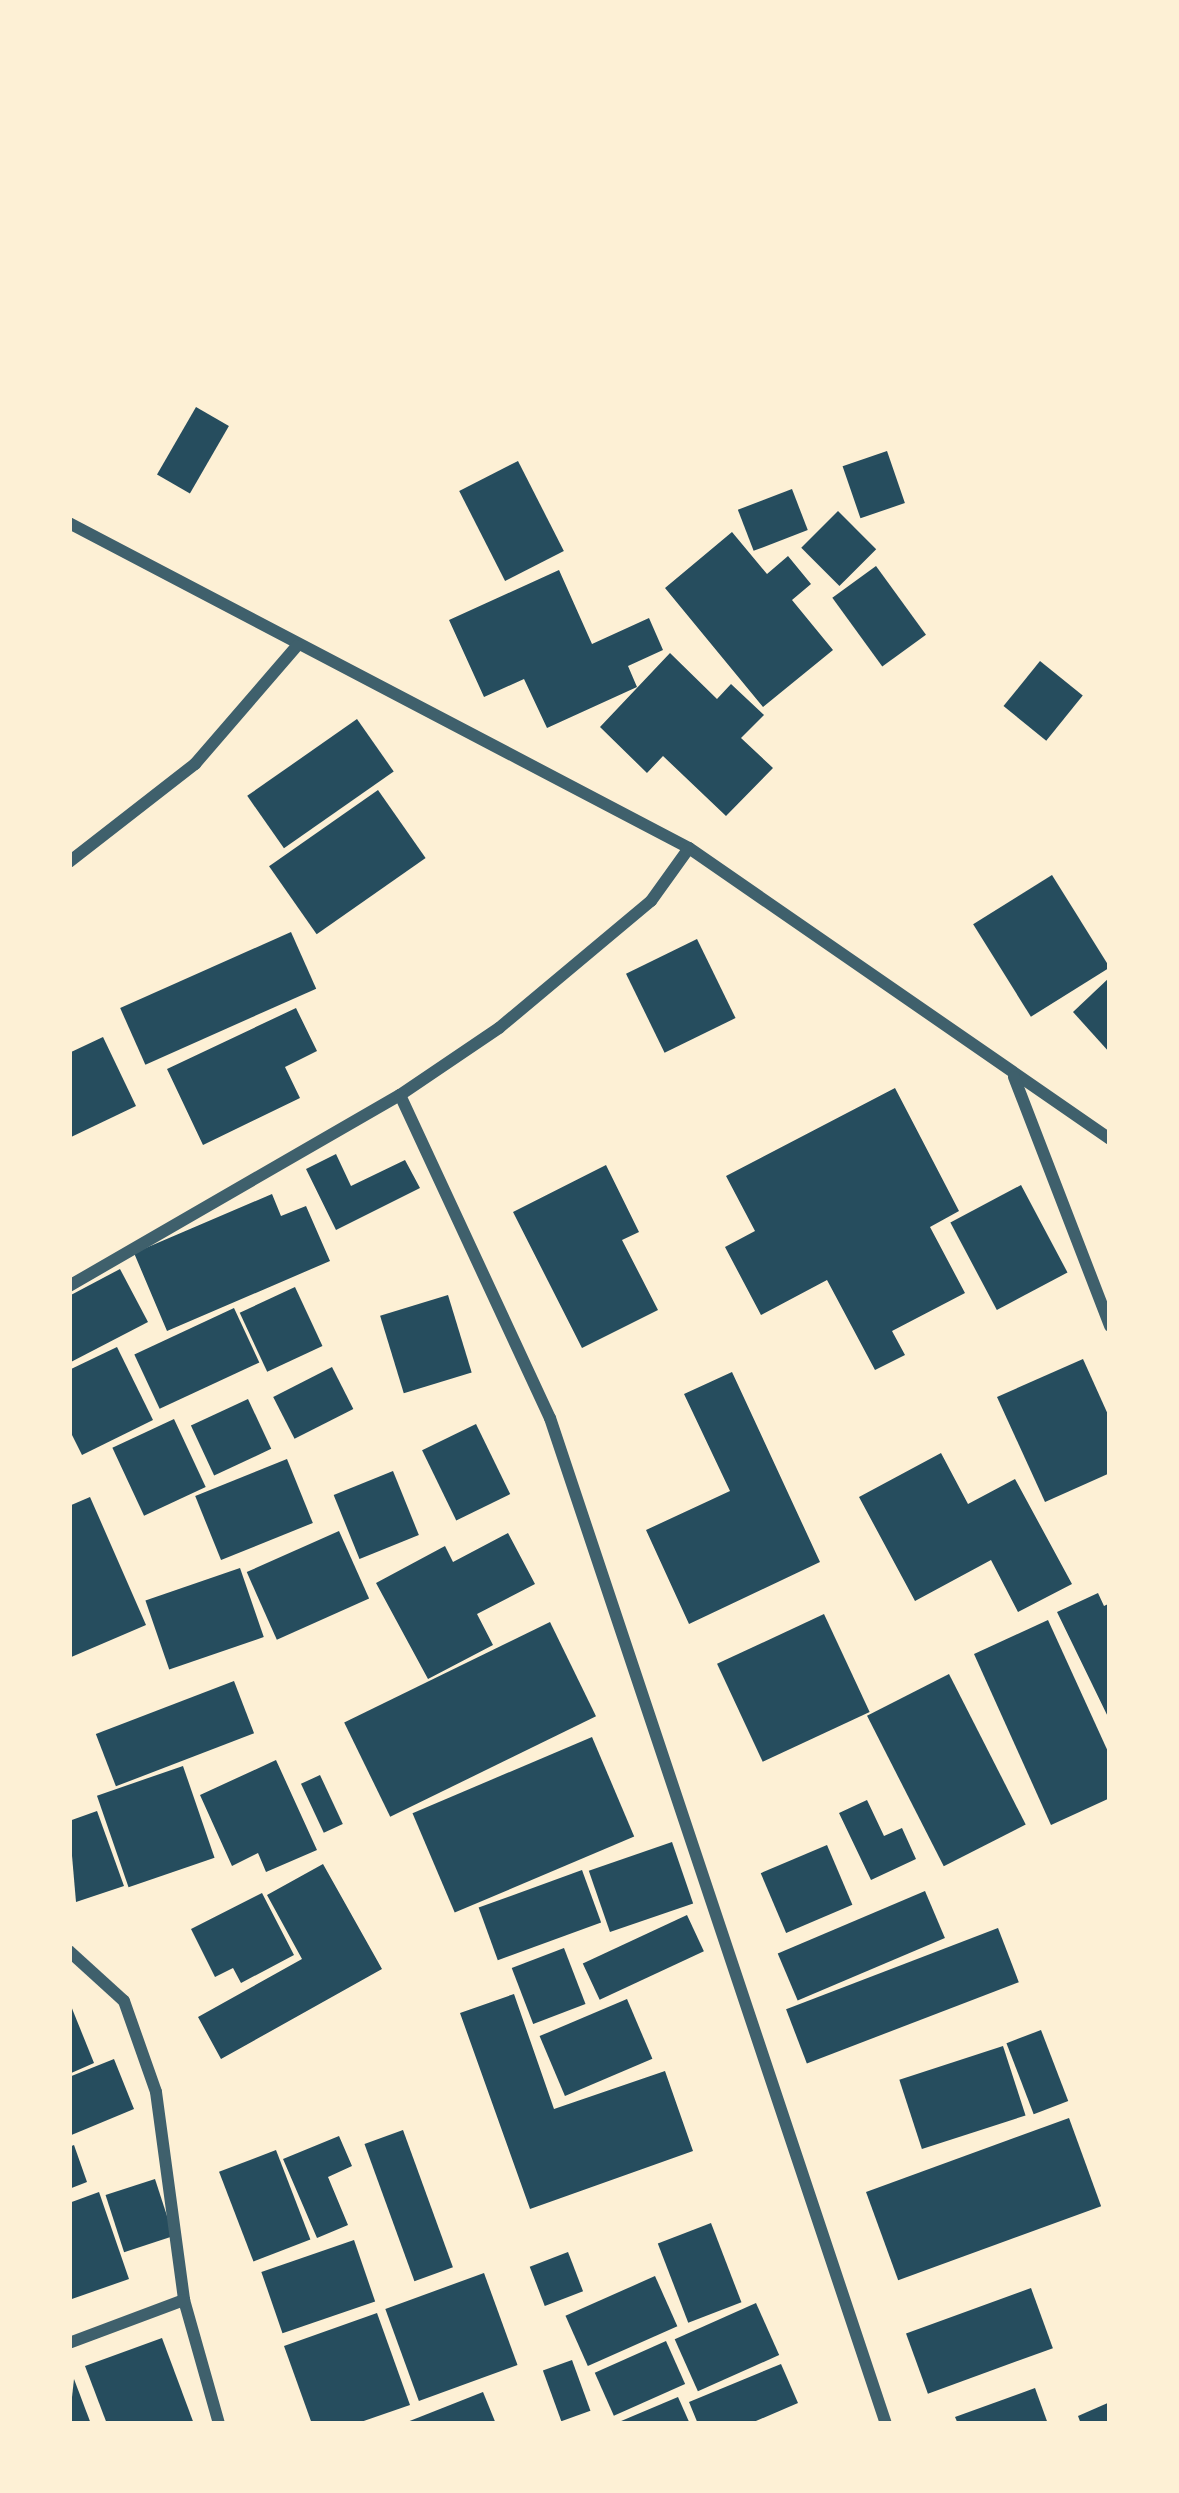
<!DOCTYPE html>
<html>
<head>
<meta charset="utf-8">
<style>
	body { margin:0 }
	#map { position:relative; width:1179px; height:2493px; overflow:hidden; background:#fdf0d5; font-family:"Roboto Condensed",sans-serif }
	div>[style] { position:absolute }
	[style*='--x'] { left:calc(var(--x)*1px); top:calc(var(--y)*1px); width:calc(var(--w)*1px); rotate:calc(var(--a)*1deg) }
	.building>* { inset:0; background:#264d5e; transform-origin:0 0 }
	.minor>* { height:12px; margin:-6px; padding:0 6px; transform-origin:6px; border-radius:6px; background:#3f606c }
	span { translate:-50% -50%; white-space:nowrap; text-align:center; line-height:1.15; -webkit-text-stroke:12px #fdf0d5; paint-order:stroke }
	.frame { position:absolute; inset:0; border:72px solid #fdf0d5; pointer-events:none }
</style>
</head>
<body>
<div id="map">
	<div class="building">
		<i style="left:196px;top:407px;width:38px;height:78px;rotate:30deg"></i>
		<i style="left:887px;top:451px;width:55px;height:47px;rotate:71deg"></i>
		<i style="left:518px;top:461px;width:101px;height:66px;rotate:63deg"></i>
		<i style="left:792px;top:489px;width:44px;height:58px;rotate:69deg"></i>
		<i style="left:838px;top:511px;width:54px;height:52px;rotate:45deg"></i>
		<i style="clip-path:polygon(732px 532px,767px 574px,788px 556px,811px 584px,792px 600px,833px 650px,763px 707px,665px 588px)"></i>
		<i style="left:876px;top:566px;width:85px;height:54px;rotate:54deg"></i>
		<i style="clip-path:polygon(559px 570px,592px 644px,649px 618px,663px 650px,628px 666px,637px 687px,547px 728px,524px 679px,484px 697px,449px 620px)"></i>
		<i style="clip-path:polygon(670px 653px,717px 699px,731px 684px,764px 715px,741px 738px,773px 768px,726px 816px,663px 756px,647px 773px,600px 727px)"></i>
		<i style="left:1040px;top:661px;width:55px;height:58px;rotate:39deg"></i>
		<i style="left:357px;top:719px;width:64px;height:134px;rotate:55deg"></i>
		<i style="left:378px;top:790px;width:83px;height:133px;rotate:55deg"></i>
		<i style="left:1052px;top:875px;width:109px;height:93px;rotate:58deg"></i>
		<i style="left:291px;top:932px;width:62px;height:187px;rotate:66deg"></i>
		<i style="left:697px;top:939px;width:88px;height:79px;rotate:64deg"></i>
		<i style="clip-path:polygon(1110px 977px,1110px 1053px,1073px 1012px)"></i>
		<i style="clip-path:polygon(296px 1008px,317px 1051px,285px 1067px,300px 1098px,203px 1145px,167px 1069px)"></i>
		<i style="clip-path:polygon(103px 1037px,136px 1106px,69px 1138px,69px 1053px)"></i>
		<i style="clip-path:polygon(895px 1088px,959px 1211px,930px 1227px,965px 1293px,892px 1331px,905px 1355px,875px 1370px,827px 1280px,761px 1315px,725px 1247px,755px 1231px,726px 1176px)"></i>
		<i style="clip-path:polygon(336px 1154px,351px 1186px,405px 1160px,420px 1188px,336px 1230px,306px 1169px)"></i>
		<i style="clip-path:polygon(606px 1165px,639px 1232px,622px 1240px,658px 1310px,582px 1348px,513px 1212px)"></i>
		<i style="left:1021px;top:1185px;width:99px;height:80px;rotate:62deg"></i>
		<i style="clip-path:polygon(272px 1194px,281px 1216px,306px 1206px,330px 1261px,167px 1331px,134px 1253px)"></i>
		<i style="clip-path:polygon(120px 1269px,148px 1322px,69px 1363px,69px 1296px)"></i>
		<i style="left:295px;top:1287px;width:65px;height:61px;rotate:65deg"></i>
		<i style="left:448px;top:1295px;width:81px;height:71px;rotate:73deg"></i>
		<i style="left:234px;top:1308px;width:60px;height:110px;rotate:65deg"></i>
		<i style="clip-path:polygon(117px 1347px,153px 1420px,82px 1455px,69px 1429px,69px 1370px)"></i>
		<i style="clip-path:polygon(1083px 1359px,1110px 1419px,1110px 1473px,1045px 1502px,997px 1397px)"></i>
		<i style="left:332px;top:1367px;width:47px;height:66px;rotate:63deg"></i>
		<i style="clip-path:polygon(732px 1372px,820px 1562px,689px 1624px,646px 1530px,730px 1491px,684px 1394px)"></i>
		<i style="left:248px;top:1399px;width:55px;height:63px;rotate:65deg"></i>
		<i style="left:174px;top:1419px;width:75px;height:68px;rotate:65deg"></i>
		<i style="left:476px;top:1424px;width:78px;height:60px;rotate:64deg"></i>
		<i style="clip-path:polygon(941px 1453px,968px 1504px,1015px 1479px,1072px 1584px,1018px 1612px,991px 1560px,915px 1601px,859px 1497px)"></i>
		<i style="left:287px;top:1459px;width:69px;height:99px;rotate:68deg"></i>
		<i style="left:393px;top:1471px;width:69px;height:64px;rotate:68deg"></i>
		<i style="clip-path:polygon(90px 1497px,146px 1625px,69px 1658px,69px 1506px)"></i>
		<i style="left:339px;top:1531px;width:74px;height:101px;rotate:66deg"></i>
		<i style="clip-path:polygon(508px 1533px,535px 1584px,477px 1614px,493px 1645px,428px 1679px,376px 1583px,445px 1546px,453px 1562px)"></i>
		<i style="left:240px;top:1568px;width:73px;height:100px;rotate:71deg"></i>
		<i style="clip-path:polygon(1098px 1593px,1104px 1606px,1110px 1603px,1110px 1721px,1057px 1612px)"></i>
		<i style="left:824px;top:1614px;width:108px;height:118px;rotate:65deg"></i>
		<i style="clip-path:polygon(1048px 1620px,1110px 1756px,1110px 1798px,1051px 1825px,974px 1654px)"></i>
		<i style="left:550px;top:1622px;width:105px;height:229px;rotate:64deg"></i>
		<i style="left:949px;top:1674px;width:169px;height:92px;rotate:63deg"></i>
		<i style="left:234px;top:1681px;width:56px;height:148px;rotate:69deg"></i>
		<i style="left:592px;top:1737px;width:108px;height:195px;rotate:67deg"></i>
		<i style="clip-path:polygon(276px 1760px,317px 1850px,266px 1872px,258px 1853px,232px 1866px,200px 1795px)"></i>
		<i style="left:183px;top:1766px;width:97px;height:91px;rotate:71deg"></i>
		<i style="left:320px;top:1775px;width:54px;height:21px;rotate:65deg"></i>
		<i style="clip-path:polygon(867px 1800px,884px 1836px,902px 1828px,916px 1859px,871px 1880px,839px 1813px)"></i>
		<i style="clip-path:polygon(97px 1811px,124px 1886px,76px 1902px,69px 1821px)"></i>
		<i style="left:672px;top:1842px;width:65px;height:88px;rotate:71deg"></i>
		<i style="left:827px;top:1845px;width:65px;height:72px;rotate:67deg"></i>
		<i style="clip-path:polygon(323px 1864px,382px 1969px,221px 2059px,198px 2017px,302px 1959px,267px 1895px)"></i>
		<i style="left:582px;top:1870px;width:56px;height:110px;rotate:70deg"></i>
		<i style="left:925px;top:1891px;width:51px;height:160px;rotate:67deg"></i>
		<i style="clip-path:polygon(262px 1893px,294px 1955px,241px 1983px,233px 1968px,215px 1977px,191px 1929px)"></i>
		<i style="left:687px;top:1915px;width:40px;height:115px;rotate:65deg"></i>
		<i style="left:998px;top:1928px;width:58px;height:227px;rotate:69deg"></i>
		<i style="left:564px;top:1948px;width:60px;height:56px;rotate:69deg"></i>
		<i style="clip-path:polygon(514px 1994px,554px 2109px,665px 2071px,693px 2151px,530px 2209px,460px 2013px)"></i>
		<i style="left:627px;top:1999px;width:65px;height:95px;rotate:67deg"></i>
		<i style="clip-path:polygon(69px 2001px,94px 2063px,69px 2074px)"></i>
		<i style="left:1041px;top:2030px;width:76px;height:37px;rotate:69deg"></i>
		<i style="left:1003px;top:2046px;width:73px;height:109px;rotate:72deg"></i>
		<i style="clip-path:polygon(114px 2059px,134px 2109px,69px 2136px,69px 2077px)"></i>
		<i style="left:1069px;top:2118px;width:94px;height:216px;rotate:70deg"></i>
		<i style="left:403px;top:2130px;width:146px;height:41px;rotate:70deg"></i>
		<i style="clip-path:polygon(339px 2136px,352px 2166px,328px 2177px,348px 2225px,317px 2238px,283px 2159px)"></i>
		<i style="clip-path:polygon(74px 2145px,87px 2182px,69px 2189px,69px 2147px)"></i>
		<i style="left:276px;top:2150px;width:96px;height:61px;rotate:69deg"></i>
		<i style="left:155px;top:2179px;width:60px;height:52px;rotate:72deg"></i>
		<i style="clip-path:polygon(99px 2192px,129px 2279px,69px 2300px,69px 2203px)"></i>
		<i style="left:711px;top:2223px;width:85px;height:57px;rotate:69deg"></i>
		<i style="left:354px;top:2240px;width:65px;height:98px;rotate:71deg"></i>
		<i style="left:568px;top:2252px;width:42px;height:41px;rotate:69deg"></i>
		<i style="left:484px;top:2273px;width:98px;height:105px;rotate:70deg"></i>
		<i style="left:655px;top:2276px;width:55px;height:98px;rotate:66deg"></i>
		<i style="left:1031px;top:2288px;width:64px;height:133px;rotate:70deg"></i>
		<i style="left:756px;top:2303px;width:57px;height:89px;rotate:66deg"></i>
		<i style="clip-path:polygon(377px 2313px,410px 2405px,355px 2424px,312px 2424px,284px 2346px)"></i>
		<i style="clip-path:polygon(162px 2338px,194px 2424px,107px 2424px,85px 2366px)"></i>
		<i style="left:666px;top:2341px;width:47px;height:78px;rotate:66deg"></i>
		<i style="left:572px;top:2360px;width:54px;height:31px;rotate:70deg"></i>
		<i style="clip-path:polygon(781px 2364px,798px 2403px,749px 2424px,698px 2424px,689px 2402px)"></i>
		<i style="clip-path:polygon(74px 2379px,91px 2424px,69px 2424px)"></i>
		<i style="clip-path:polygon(1035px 2388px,1048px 2424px,958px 2424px,955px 2417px)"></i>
		<i style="clip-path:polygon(483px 2392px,496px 2424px,402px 2424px)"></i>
		<i style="clip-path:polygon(678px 2397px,690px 2424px,614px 2424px)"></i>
		<i style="clip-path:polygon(1110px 2402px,1110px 2424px,1081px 2424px,1078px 2416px)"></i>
	</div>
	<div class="minor">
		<i style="--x:69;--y:523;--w:700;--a:27.66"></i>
		<i style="--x:689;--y:848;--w:512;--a:34.65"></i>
		<i style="--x:69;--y:862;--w:160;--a:-37.9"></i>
		<i style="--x:195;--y:764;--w:156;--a:-49.2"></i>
		<i style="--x:1014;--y:1077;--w:267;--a:68.9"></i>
		<i style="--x:400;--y:1095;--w:356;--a:65.1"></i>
		<i style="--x:550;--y:1418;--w:1061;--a:71.53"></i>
		<i style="--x:69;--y:1286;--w:382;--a:-30"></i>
		<i style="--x:400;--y:1095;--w:120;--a:-34.1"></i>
		<i style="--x:499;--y:1028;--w:198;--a:-39.9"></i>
		<i style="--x:651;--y:901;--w:65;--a:-54.4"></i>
		<i style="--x:69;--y:1951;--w:74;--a:42.3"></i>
		<i style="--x:124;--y:2001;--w:96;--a:70.6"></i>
		<i style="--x:156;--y:2092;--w:210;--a:82.3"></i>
		<i style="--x:184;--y:2300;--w:129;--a:74.2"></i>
		<i style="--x:69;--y:2343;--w:123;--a:-20.5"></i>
	</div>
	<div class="frame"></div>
</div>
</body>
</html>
